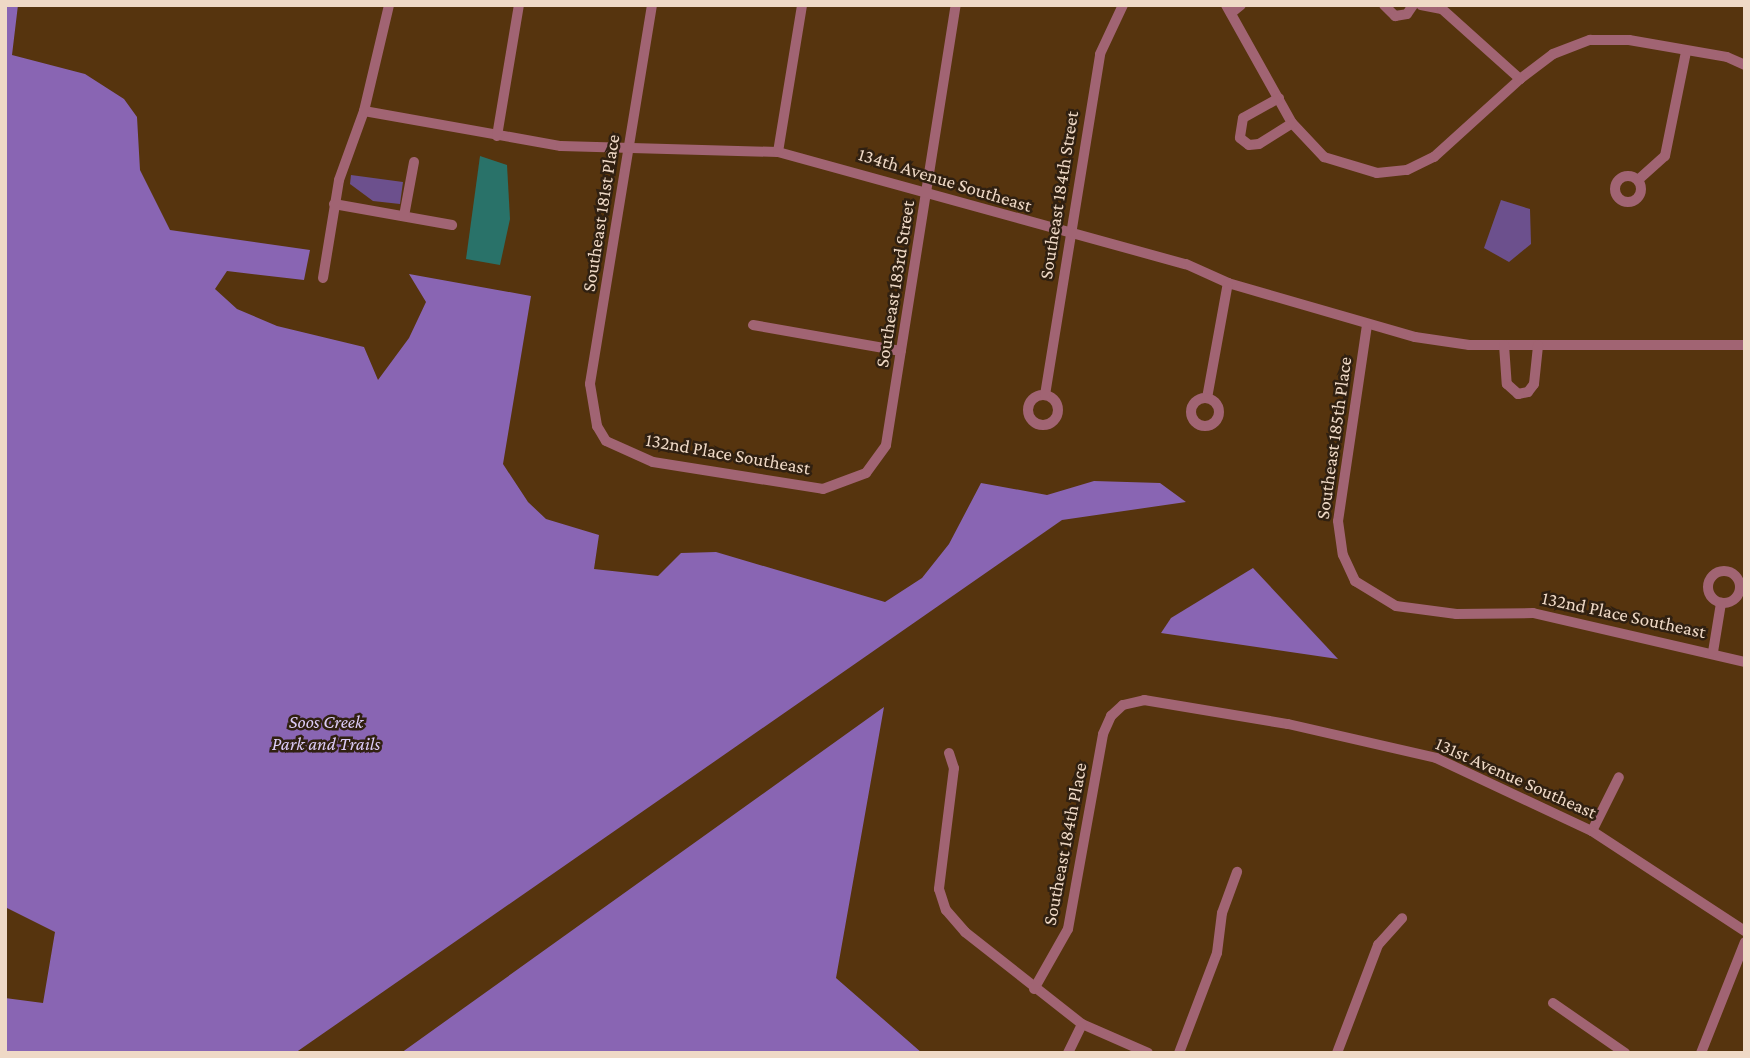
<!DOCTYPE html>
<html>
<head>
<meta charset="utf-8">
<style>
	body { margin:0 }
	#map { position:relative; width:1750px; height:1058px; overflow:hidden; background:#56340e; font-family:"Crimson Pro",serif }
	div>[style] { position:absolute }
	[style*='--x'] { left:calc(var(--x)*1px); top:calc(var(--y)*1px); width:calc(var(--w)*1px); rotate:calc(var(--a)*1deg) }
	.green>* { inset:0; background:#6c508d }
	.forest>* { inset:0; background:#8965b3 }
	.water>* { inset:0; background:#297269 }
	.minor>* { height:10px; margin:-5px; padding:0 5px; transform-origin:5px; border-radius:5px; background:#a16473 }
	.minor>.ring { margin:-5px; padding:0; box-sizing:content-box; background:none; border:10px solid #a16473; border-radius:50% }
	span { translate:-50% -50%; white-space:nowrap; text-align:center; line-height:1.15; -webkit-text-stroke:5px #302011; paint-order:stroke }
	.street-label { font-size:19px; color:#efd9c6 }
	.park-label { font-size:19px; color:#dccbf6; font-style:italic }
	.frame { position:absolute; inset:0; border:7px solid #efd9c6; pointer-events:none }
</style>
</head>
<body>
<div id="map">
	<div class="green">
		<i style="clip-path:polygon(351px 175px,403px 182px,400px 204px,373px 201px,350px 184px)"></i>
		<i style="clip-path:polygon(1501px 200px,1530px 209px,1531px 244px,1509px 262px,1484px 248px)"></i>
	</div>
	<div class="forest">
		<i style="clip-path:polygon(5px 5px,18px 5px,12px 55px,85px 74px,124px 99px,137px 117px,140px 170px,170px 230px,310px 250px,304px 280px,227px 271px,215px 289px,237px 309px,277px 326px,364px 347px,378px 380px,409px 338px,426px 302px,409px 274px,531px 296px,503px 464px,528px 502px,546px 519px,599px 535px,594px 569px,658px 576px,681px 553px,716px 552px,885px 602px,922px 578px,949px 544px,981px 483px,1047px 495px,1094px 481px,1160px 483px,1186px 502px,1062px 520px,295px 1053px,5px 1053px,5px 998px,43px 1003px,55px 932px,5px 907px)"></i>
		<i style="clip-path:polygon(1253px 568px,1338px 659px,1161px 633px,1171px 618px)"></i>
		<i style="clip-path:polygon(884px 707px,836px 978px,922px 1053px,401px 1053px)"></i>
	</div>
	<div class="water">
		<i style="clip-path:polygon(480px 156px,507px 165px,510px 219px,500px 265px,466px 259px)"></i>
	</div>
	<div class="minor">
		<i style="--x:652;--y:5;--w:384;--a:99.3"></i>
		<i style="--x:590;--y:384;--w:43;--a:80.5"></i>
		<i style="--x:597;--y:426;--w:17;--a:59"></i>
		<i style="--x:606;--y:441;--w:51;--a:24.1"></i>
		<i style="--x:653;--y:462;--w:172;--a:9"></i>
		<i style="--x:823;--y:489;--w:46;--a:-20.4"></i>
		<i style="--x:866;--y:473;--w:34;--a:-54"></i>
		<i style="--x:886;--y:445;--w:446;--a:-81"></i>
		<i style="--x:1226;--y:5;--w:135;--a:60.8"></i>
		<i style="--x:1292;--y:123;--w:47;--a:46.7"></i>
		<i style="--x:1324;--y:157;--w:55;--a:16.8"></i>
		<i style="--x:1377;--y:173;--w:30;--a:-6"></i>
		<i style="--x:1407;--y:170;--w:30;--a:-26"></i>
		<i style="--x:1434;--y:157;--w:116;--a:-42.2"></i>
		<i style="--x:1520;--y:79;--w:41;--a:-37.1"></i>
		<i style="--x:1553;--y:54;--w:40;--a:-21"></i>
		<i style="--x:1590;--y:40;--w:39;--a:0"></i>
		<i style="--x:1629;--y:40;--w:99;--a:9.8"></i>
		<i style="--x:1727;--y:57;--w:20;--a:24"></i>
		<i style="--x:1384;--y:5;--w:16;--a:45"></i>
		<i style="--x:1395;--y:16;--w:12;--a:-9"></i>
		<i style="--x:1407;--y:14;--w:11;--a:-56"></i>
		<i style="--x:1421;--y:5;--w:21;--a:11"></i>
		<i style="--x:1442;--y:9;--w:105;--a:41.9"></i>
		<i style="--x:1231;--y:13;--w:13;--a:-39"></i>
		<i style="--x:1279;--y:98;--w:41;--a:150.9"></i>
		<i style="--x:1243;--y:118;--w:20;--a:99"></i>
		<i style="--x:1240;--y:138;--w:11;--a:38"></i>
		<i style="--x:1249;--y:145;--w:10;--a:-6"></i>
		<i style="--x:1259;--y:144;--w:39;--a:-32"></i>
		<i style="--x:364;--y:111;--w:200;--a:10.1"></i>
		<i style="--x:561;--y:146;--w:217;--a:1.6"></i>
		<i style="--x:778;--y:152;--w:423;--a:15.4"></i>
		<i style="--x:1186;--y:264;--w:46;--a:24.3"></i>
		<i style="--x:1228;--y:283;--w:195;--a:16.1"></i>
		<i style="--x:1415;--y:337;--w:55;--a:8.4"></i>
		<i style="--x:1469;--y:345;--w:276;--a:0"></i>
		<i style="--x:497;--y:136;--w:133;--a:-80.5"></i>
		<i style="--x:778;--y:152;--w:149;--a:-80.7"></i>
		<i class="ring" style="left:1615px;top:176px;width:16px;height:16px"></i>
		<i style="--x:1638;--y:180;--w:36;--a:-42"></i>
		<i style="--x:1665;--y:156;--w:106;--a:-78.6"></i>
		<i style="--x:334;--y:204;--w:120;--a:10.1"></i>
		<i style="--x:404;--y:216;--w:55;--a:-79.5"></i>
		<i style="--x:323;--y:278;--w:99;--a:-80.7"></i>
		<i style="--x:339;--y:180;--w:73;--a:-70.1"></i>
		<i style="--x:364;--y:111;--w:109;--a:-76.7"></i>
		<i style="--x:753;--y:325;--w:150;--a:10"></i>
		<i style="--x:1367;--y:325;--w:198;--a:98.4"></i>
		<i style="--x:1338;--y:521;--w:34;--a:82"></i>
		<i style="--x:1343;--y:555;--w:29;--a:65"></i>
		<i style="--x:1355;--y:581;--w:48;--a:31.4"></i>
		<i style="--x:1396;--y:606;--w:61;--a:7.6"></i>
		<i style="--x:1456;--y:614;--w:77;--a:-0.7"></i>
		<i style="--x:1533;--y:613;--w:218;--a:13"></i>
		<i style="--x:1504;--y:345;--w:39;--a:86"></i>
		<i style="--x:1507;--y:384;--w:15;--a:42"></i>
		<i style="--x:1518;--y:394;--w:10;--a:-11"></i>
		<i style="--x:1528;--y:392;--w:10;--a:-53"></i>
		<i style="--x:1534;--y:384;--w:39;--a:-84"></i>
		<i class="ring" style="left:1028px;top:395px;width:20px;height:20px"></i>
		<i style="--x:1045;--y:395;--w:345;--a:-80.8"></i>
		<i style="--x:1100;--y:54;--w:54;--a:-64.9"></i>
		<i style="--x:1207;--y:398;--w:117;--a:-79.7"></i>
		<i class="ring" style="left:1191px;top:398px;width:18px;height:18px"></i>
		<i class="ring" style="left:1708px;top:571px;width:22px;height:22px"></i>
		<i style="--x:1713;--y:652;--w:50;--a:-80.7"></i>
		<i style="--x:949;--y:753;--w:16;--a:72"></i>
		<i style="--x:954;--y:768;--w:122;--a:97.1"></i>
		<i style="--x:939;--y:889;--w:22;--a:72"></i>
		<i style="--x:946;--y:910;--w:29;--a:49"></i>
		<i style="--x:965;--y:932;--w:149;--a:38.2"></i>
		<i style="--x:1082;--y:1024;--w:72;--a:23.7"></i>
		<i style="--x:1592;--y:831;--w:60;--a:-63.4"></i>
		<i style="--x:1034;--y:989;--w:69;--a:-60.5"></i>
		<i style="--x:1068;--y:929;--w:198;--a:-79.8"></i>
		<i style="--x:1103;--y:734;--w:20;--a:-66"></i>
		<i style="--x:1111;--y:716;--w:16;--a:-43"></i>
		<i style="--x:1123;--y:705;--w:22;--a:-13"></i>
		<i style="--x:1144;--y:700;--w:146;--a:9.5"></i>
		<i style="--x:1288;--y:724;--w:152;--a:12.9"></i>
		<i style="--x:1436;--y:758;--w:172;--a:25.1"></i>
		<i style="--x:1592;--y:831;--w:183;--a:33.2"></i>
		<i style="--x:1553;--y:1003;--w:88;--a:34.8"></i>
		<i style="--x:1068;--y:1053;--w:32;--a:-64"></i>
		<i style="--x:1179;--y:1053;--w:107;--a:-69.2"></i>
		<i style="--x:1217;--y:953;--w:40;--a:-82.9"></i>
		<i style="--x:1222;--y:913;--w:44;--a:-69.9"></i>
		<i style="--x:1337;--y:1053;--w:116;--a:-69.2"></i>
		<i style="--x:1378;--y:945;--w:36;--a:-48"></i>
		<i style="--x:1701;--y:1053;--w:119;--a:-68.4"></i>
	</div>
	<div class="street-label">
		<span style="left:945px;top:180px;rotate:17deg">134th Avenue Southeast</span>
		<span style="left:1059px;top:195px;rotate:-81deg">Southeast 184th Street</span>
		<span style="left:601px;top:213px;rotate:-81deg">Southeast 181st Place</span>
		<span style="left:895px;top:284px;rotate:-81deg">Southeast 183rd Street</span>
		<span style="left:1334px;top:438px;rotate:-82deg">Southeast 185th Place</span>
		<span style="left:728px;top:454px;rotate:10deg">132nd Place Southeast</span>
		<span style="left:1624px;top:615px;rotate:12deg">132nd Place Southeast</span>
		<span style="left:1516px;top:778px;rotate:24deg">131st Avenue Southeast</span>
		<span style="left:1065px;top:844px;rotate:-79deg">Southeast 184th Place</span>
	</div>
	<div class="park-label">
		<span style="left:326px;top:733px">Soos Creek<br>Park and Trails</span>
	</div>
	<div class="frame"></div>
</div>
</body>
</html>
